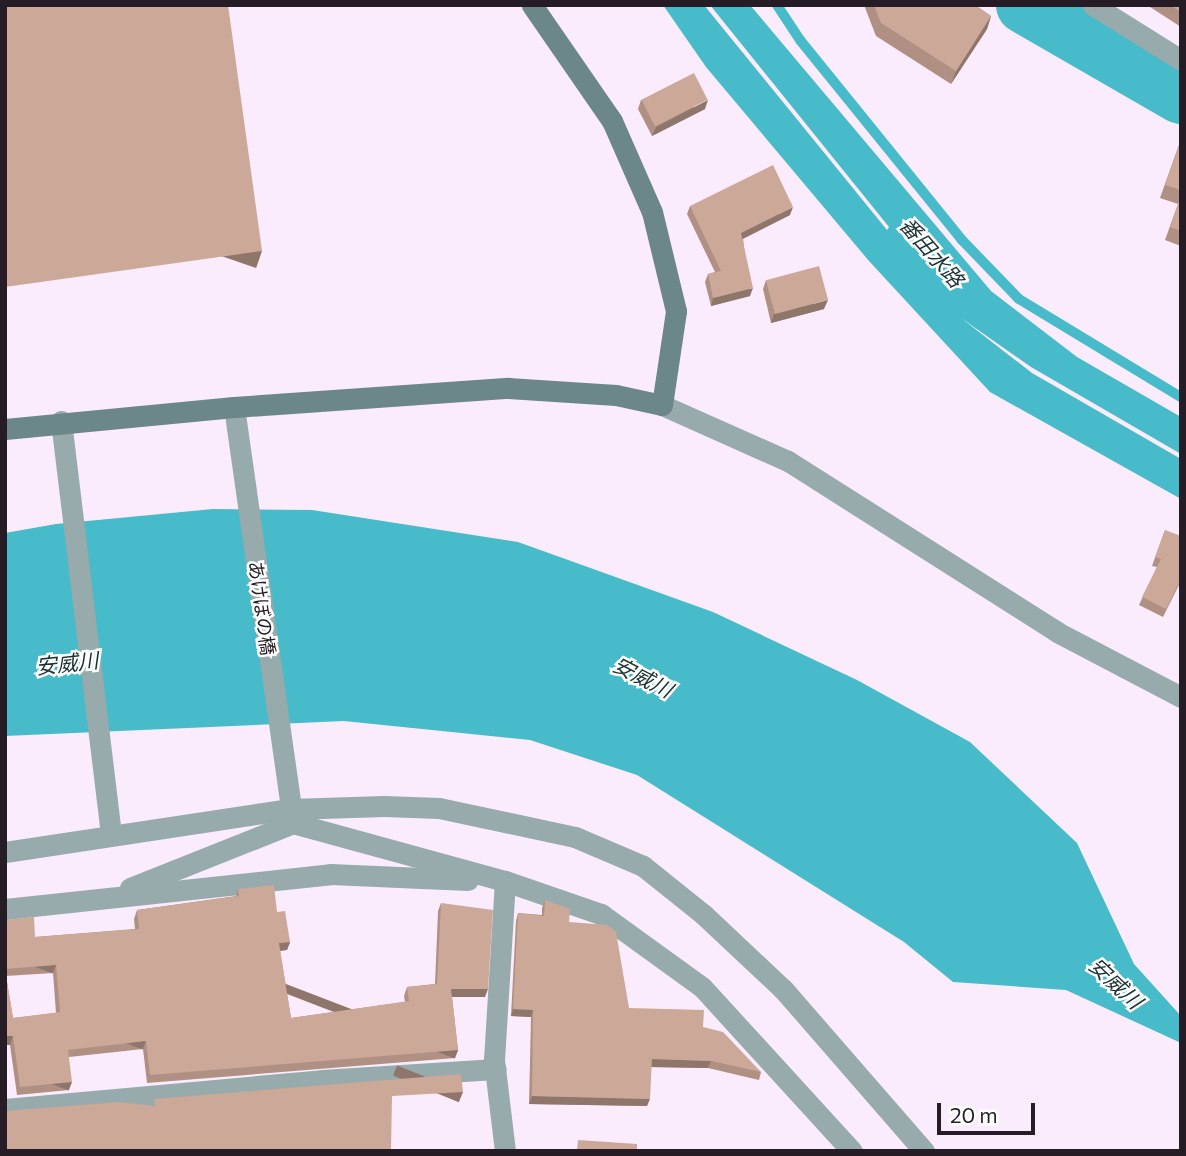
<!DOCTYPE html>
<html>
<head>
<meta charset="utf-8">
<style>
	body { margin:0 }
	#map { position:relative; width:1186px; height:1156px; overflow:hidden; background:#fbecfd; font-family:Commissioner,"Noto Sans JP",sans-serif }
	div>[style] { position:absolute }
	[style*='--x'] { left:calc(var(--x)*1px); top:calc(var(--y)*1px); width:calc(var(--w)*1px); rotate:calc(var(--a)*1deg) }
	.water>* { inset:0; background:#47bbc9 }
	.stream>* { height:10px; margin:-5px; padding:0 5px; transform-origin:5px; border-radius:5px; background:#47bbc9 }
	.river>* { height:58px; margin:-29px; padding:0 29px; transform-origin:29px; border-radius:29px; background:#47bbc9 }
	.street>* { height:21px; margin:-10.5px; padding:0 10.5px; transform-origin:10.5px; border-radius:10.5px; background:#97aaac }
	.secondary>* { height:21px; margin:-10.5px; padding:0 10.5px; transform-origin:10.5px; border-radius:10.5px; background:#6b878a }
	.wall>* { inset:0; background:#af9083 }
	.shaded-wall>* { inset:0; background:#8f766a; transform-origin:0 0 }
	.building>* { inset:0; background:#cca898; transform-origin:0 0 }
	span { translate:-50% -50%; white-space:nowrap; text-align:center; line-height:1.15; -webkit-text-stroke:5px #fff; paint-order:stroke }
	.street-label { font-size:19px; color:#251c26 }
	.water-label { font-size:21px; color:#1d3234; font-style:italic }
	.frame { position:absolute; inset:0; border:7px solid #251c26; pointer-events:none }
	.scale { position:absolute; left:937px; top:1103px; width:98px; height:32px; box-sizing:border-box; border:4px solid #251c26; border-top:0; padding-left:9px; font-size:21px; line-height:24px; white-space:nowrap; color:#251c26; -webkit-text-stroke:5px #fff; paint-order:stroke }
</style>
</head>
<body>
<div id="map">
	<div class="water">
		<i style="clip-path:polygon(663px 5px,704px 5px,887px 230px,889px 227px,710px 5px,750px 5px,991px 291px,1077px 357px,1181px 417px,1181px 454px,1031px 367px,961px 318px,1032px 373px,1181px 459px,1181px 499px,990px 392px,869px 261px,706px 67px)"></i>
		<i style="clip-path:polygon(213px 509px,312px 510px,518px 542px,713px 612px,857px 680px,970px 742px,1077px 843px,1134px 964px,1181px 1016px,1181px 1043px,1066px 990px,953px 982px,904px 942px,637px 775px,530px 740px,344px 721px,5px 736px,5px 533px,56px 524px)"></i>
	</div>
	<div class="stream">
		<i style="--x:777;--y:5;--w:42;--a:56.7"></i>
		<i style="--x:800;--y:40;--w:256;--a:51"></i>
		<i style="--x:961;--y:239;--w:83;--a:46"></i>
		<i style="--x:1019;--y:299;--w:189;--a:31.2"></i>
	</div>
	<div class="river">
		<i style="--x:1025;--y:5;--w:180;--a:30"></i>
	</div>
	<div class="street">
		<i style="--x:1093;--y:5;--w:104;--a:32"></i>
		<i style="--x:662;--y:405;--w:138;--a:24"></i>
		<i style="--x:788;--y:461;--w:319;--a:32.4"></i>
		<i style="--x:1057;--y:632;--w:140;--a:27.7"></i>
		<i style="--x:234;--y:407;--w:420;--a:81.9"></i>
		<i style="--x:293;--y:823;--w:220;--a:15.3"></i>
		<i style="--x:505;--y:881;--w:102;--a:19"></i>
		<i style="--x:601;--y:914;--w:125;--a:35.9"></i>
		<i style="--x:702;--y:987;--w:222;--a:47.6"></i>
		<i style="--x:61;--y:421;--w:417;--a:83.1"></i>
		<i style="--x:5;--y:852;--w:288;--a:-8.6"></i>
		<i style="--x:290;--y:809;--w:94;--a:-1.8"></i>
		<i style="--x:384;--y:806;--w:55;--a:2.1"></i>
		<i style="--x:439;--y:808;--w:139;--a:12"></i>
		<i style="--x:575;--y:837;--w:74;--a:23.1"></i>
		<i style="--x:643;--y:866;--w:77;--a:38.7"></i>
		<i style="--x:703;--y:914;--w:110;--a:43.2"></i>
		<i style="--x:783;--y:989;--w:215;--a:49"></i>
		<i style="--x:130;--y:888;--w:175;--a:-21.7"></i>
		<i style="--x:5;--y:909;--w:327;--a:-6.1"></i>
		<i style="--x:330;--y:874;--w:138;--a:2.5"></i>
		<i style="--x:5;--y:1109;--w:318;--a:-5.2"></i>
		<i style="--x:322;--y:1080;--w:174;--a:-3.6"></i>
		<i style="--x:505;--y:1151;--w:92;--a:-96.9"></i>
		<i style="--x:494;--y:1060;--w:179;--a:-86.5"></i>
	</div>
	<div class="secondary">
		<i style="--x:5;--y:429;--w:230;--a:-5.5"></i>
		<i style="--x:234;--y:407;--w:275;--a:-4"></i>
		<i style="--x:508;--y:388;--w:108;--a:3.7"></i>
		<i style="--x:616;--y:395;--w:47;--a:12.3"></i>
		<i style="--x:662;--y:405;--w:95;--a:-81.5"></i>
		<i style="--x:676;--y:311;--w:102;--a:-103.6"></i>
		<i style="--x:652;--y:212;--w:99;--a:-113.7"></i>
		<i style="--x:612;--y:121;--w:141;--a:-124.6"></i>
	</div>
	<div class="wall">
		<i style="clip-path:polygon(864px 5px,975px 5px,991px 16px,987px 29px,951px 84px,876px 36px)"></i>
		<i style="clip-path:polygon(1147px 5px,1181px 5px,1181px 27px)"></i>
		<i style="clip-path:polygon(641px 100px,705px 109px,652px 136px,638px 109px)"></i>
		<i style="clip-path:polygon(1181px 139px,1181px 246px,1165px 240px,1178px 204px,1160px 198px)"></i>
		<i style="clip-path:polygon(690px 206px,790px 215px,743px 239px,750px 296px,711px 306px,705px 282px,708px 274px,715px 272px,687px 214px)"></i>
		<i style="clip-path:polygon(766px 280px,824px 309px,771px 323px,763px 289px)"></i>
		<i style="clip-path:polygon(1165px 530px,1181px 581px,1163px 617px,1139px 605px,1157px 567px,1152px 566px)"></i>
		<i style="clip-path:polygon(evenodd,238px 889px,277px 912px,290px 942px,287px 950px,280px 951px,291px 1018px,405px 1002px,404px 996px,407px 987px,435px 984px,438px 911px,441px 903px,485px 997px,452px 997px,458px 1050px,455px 1058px,147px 1083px,143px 1049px,69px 1057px,69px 1090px,17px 1095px,10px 1045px,5px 1045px,5px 920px,35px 937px,135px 929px,134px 919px,137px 910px,236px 896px,238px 889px,53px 973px,56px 1013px,13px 1018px,6px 976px,53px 973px)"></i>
		<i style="clip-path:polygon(545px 900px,569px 922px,629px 1008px,703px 1027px,761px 1072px,759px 1080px,708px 1068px,651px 1067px,647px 1106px,529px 1104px,531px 1017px,511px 1016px,516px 921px,518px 913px,542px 915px,542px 908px)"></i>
	</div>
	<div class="shaded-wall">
		<i style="clip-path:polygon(991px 16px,987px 29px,951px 84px,956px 71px)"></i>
		<i style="clip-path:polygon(708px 100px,705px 109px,652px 136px,656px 127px)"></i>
		<i style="clip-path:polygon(793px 207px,790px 215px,738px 241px,741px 233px)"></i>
		<i style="left:262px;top:251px;width:18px;height:260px;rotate:109deg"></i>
		<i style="clip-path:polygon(753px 288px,750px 296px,711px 306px,713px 298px)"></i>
		<i style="clip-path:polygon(828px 300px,824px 309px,771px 323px,774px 314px)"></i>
		<i style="clip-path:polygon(290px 942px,287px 950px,276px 951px,279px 943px)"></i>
		<i style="left:56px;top:965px;width:9px;height:51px;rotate:111deg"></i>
		<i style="clip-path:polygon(451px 989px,488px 989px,485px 997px,448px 997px)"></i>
		<i style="clip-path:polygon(513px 1009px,533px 1010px,531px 1017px,511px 1016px)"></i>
		<i style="clip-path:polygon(5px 1036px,13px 1036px,10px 1045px,5px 1045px)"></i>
		<i style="left:146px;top:1041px;width:9px;height:79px;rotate:111deg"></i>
		<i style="left:458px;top:1050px;width:9px;height:309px;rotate:111deg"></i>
		<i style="clip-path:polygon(652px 1059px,711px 1061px,708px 1068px,649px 1067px)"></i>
		<i style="left:72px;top:1082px;width:9px;height:52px;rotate:111deg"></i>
		<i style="left:463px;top:1092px;width:11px;height:71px;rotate:112deg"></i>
		<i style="clip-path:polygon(532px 1096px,650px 1099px,647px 1106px,529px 1104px)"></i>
	</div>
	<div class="building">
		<i style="clip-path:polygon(5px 5px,228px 5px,262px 251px,5px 287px)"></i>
		<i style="clip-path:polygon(874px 5px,975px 5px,991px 16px,956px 71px,881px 23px)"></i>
		<i style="clip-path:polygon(1170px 5px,1181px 5px,1181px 12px)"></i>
		<i style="left:694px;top:73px;width:30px;height:59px;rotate:63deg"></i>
		<i style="clip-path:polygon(1181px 140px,1181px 190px,1165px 185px)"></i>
		<i style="clip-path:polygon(773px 165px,793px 207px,741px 233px,753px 288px,713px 298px,708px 274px,721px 271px,690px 206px)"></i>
		<i style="clip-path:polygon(1181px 196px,1181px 231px,1170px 227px)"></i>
		<i style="left:819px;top:266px;width:35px;height:55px;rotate:75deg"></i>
		<i style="clip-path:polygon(1165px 530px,1181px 536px,1181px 579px,1166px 609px,1142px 597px,1161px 559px,1155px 557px)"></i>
		<i style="clip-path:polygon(274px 885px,277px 912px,285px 911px,290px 942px,279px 943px,291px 1018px,409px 1001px,407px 987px,437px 984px,441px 903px,493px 910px,488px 989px,451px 989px,458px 1050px,150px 1075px,146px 1041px,68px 1050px,72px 1082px,20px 1087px,13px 1036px,5px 1036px,5px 969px,13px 1018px,60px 1012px,56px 965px,5px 969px,5px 920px,34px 917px,35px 937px,139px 929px,137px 910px,239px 896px,238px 889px)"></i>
		<i style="clip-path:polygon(545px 900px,570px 909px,569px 922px,607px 925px,616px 932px,629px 1008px,704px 1010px,703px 1027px,723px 1032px,761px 1072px,711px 1061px,652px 1059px,650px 1099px,532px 1096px,533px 1010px,513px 1009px,518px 913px,544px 916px)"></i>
		<i style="clip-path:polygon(461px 1074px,463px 1092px,392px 1096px,391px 1151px,5px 1151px,5px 1111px,120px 1102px,155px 1106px,154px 1099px)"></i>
		<i style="clip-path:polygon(578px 1140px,637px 1144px,637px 1151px,577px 1151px)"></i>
	</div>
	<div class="street-label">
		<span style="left:262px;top:608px;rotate:82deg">あけぼの橋</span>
	</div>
	<div class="water-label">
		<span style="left:932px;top:252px;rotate:49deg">番田水路</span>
		<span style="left:67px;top:663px;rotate:-6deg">安威川</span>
		<span style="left:643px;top:677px;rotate:27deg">安威川</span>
		<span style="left:1116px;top:983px;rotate:43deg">安威川</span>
	</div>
	<div class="frame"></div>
	<div class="scale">20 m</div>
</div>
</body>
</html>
